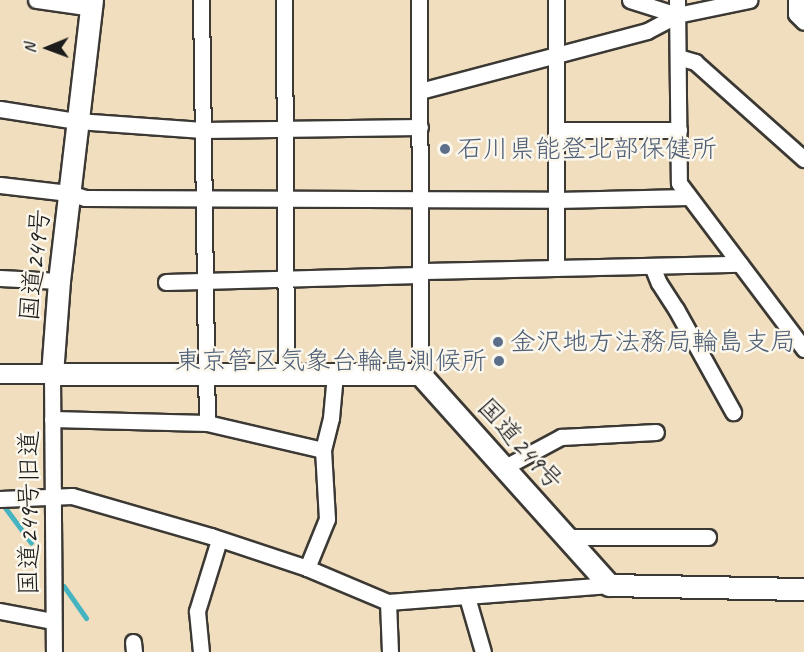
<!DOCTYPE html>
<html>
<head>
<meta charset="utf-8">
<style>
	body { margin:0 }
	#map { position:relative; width:804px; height:652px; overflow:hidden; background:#f0debf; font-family:Caveat,"Klee One",sans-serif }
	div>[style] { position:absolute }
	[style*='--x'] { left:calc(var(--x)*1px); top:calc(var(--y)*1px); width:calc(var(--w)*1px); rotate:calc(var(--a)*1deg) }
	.stream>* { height:4.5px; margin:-2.25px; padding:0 2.25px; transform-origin:2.25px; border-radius:2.25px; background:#46b4c0 }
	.roads { filter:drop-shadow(2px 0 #3c3934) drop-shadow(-2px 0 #3c3934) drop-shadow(0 2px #3c3934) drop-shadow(0 -2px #3c3934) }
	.minor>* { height:15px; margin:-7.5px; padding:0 7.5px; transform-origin:7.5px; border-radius:7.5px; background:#fff }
	.major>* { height:18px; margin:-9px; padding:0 9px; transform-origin:9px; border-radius:9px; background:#fff }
	.highway>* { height:21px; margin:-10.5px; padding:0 10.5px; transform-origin:10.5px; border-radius:10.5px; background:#fff }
	.dots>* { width:16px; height:16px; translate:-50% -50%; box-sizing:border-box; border:3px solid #fbf7ec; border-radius:50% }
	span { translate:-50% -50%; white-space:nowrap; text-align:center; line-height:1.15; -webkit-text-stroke:5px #fbf7ec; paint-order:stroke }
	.service-label { font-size:26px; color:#4e5e75 }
	.left { translate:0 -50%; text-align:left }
	.right { translate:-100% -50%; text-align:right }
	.street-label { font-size:26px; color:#1c1c1c }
	.north { position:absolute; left:18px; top:18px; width:60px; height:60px; -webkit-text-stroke:4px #fbf7ec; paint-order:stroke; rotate:269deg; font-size:16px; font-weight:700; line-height:24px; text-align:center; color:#1c1c1c }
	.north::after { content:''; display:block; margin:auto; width:21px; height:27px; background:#1c1c1c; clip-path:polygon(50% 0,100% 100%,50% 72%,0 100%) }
</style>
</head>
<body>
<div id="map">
	<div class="stream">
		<i style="--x:2;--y:503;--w:49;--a:53.4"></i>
		<i style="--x:64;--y:586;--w:39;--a:55"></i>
	</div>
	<div class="roads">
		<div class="minor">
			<i style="--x:36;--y:0;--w:57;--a:8.1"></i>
			<i style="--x:201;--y:0;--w:423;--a:89.2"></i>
			<i style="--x:284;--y:0;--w:375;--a:89.7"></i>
			<i style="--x:419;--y:0;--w:374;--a:89.8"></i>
			<i style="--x:556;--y:0;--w:268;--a:90"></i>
			<i style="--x:630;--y:0;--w:49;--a:17.7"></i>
			<i style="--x:677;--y:0;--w:183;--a:89.4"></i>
			<i style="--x:679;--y:183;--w:208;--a:53"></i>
			<i style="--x:796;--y:0;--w:14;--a:90"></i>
			<i style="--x:796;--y:14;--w:11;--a:45"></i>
			<i style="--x:678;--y:57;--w:18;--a:16"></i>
			<i style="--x:695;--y:62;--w:146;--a:41.7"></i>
			<i style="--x:420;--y:91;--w:235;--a:-14.8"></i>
			<i style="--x:647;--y:31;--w:34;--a:-28"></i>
			<i style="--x:677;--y:15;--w:74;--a:-11.8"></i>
			<i style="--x:0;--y:109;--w:78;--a:8.9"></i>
			<i style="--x:77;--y:121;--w:126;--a:4.1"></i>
			<i style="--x:203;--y:130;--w:217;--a:-0.8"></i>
			<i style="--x:557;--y:130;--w:122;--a:0"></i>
			<i style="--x:0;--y:185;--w:69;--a:6.6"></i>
			<i style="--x:69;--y:193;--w:17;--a:17"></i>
			<i style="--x:85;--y:198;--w:471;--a:0.2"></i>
			<i style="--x:556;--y:200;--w:132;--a:-1.3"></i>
			<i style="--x:652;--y:266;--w:18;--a:68"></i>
			<i style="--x:659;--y:283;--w:31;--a:57"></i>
			<i style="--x:676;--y:309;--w:118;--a:61"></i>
			<i style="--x:0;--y:278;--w:59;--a:2.9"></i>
			<i style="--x:166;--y:282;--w:253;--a:-1.6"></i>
			<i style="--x:419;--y:275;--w:7;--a:-34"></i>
			<i style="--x:425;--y:271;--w:315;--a:-1.3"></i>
			<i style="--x:52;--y:374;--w:278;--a:89.6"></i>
			<i style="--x:52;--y:419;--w:155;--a:1.5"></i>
			<i style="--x:207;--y:423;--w:119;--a:13.1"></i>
			<i style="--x:505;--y:467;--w:64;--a:-28.2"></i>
			<i style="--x:561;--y:437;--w:95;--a:-3"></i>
			<i style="--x:0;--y:499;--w:72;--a:-2.4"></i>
			<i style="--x:72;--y:496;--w:145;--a:16.1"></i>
			<i style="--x:211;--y:536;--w:101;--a:18.4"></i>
			<i style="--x:307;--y:568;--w:88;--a:22.8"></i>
			<i style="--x:388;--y:602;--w:222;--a:-4.4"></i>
			<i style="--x:567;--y:537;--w:141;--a:0"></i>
			<i style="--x:307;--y:568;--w:53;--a:-67.8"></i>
			<i style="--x:327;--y:519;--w:69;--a:-93.3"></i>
			<i style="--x:323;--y:450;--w:33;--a:-76"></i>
			<i style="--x:331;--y:418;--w:44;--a:-84.8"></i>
			<i style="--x:467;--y:597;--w:57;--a:73.8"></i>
			<i style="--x:388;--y:602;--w:50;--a:87.7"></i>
			<i style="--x:0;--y:611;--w:54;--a:10.7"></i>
			<i style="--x:133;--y:642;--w:10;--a:84"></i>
			<i style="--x:201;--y:652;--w:41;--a:-95.6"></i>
			<i style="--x:197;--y:611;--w:74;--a:-72.8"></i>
		</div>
		<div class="major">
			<i style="--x:0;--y:374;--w:52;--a:0"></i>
		</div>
		<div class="highway">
			<i style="--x:92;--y:0;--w:283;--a:96.7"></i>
			<i style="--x:59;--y:281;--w:93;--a:94.3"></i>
			<i style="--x:52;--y:374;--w:368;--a:0"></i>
			<i style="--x:420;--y:374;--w:283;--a:48.1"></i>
			<i style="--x:609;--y:585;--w:195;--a:1.2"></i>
		</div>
	</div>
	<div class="dots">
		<i style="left:445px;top:149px;background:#5c6f8a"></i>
		<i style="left:498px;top:342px;background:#5c6f8a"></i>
		<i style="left:499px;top:361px;background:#5c6f8a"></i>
	</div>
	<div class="service-label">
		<span class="left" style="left:457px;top:149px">石川県能登北部保健所</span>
		<span class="left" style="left:510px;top:342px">金沢地方法務局輪島支局</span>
		<span class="right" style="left:487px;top:361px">東京管区気象台輪島測候所</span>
	</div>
	<div class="street-label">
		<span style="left:35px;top:265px;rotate:-84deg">国道249号</span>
		<span style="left:520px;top:444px;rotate:48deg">国道249号</span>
		<span style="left:29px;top:513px;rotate:-90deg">国道249号旧道</span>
	</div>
	<div class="north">N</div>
</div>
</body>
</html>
